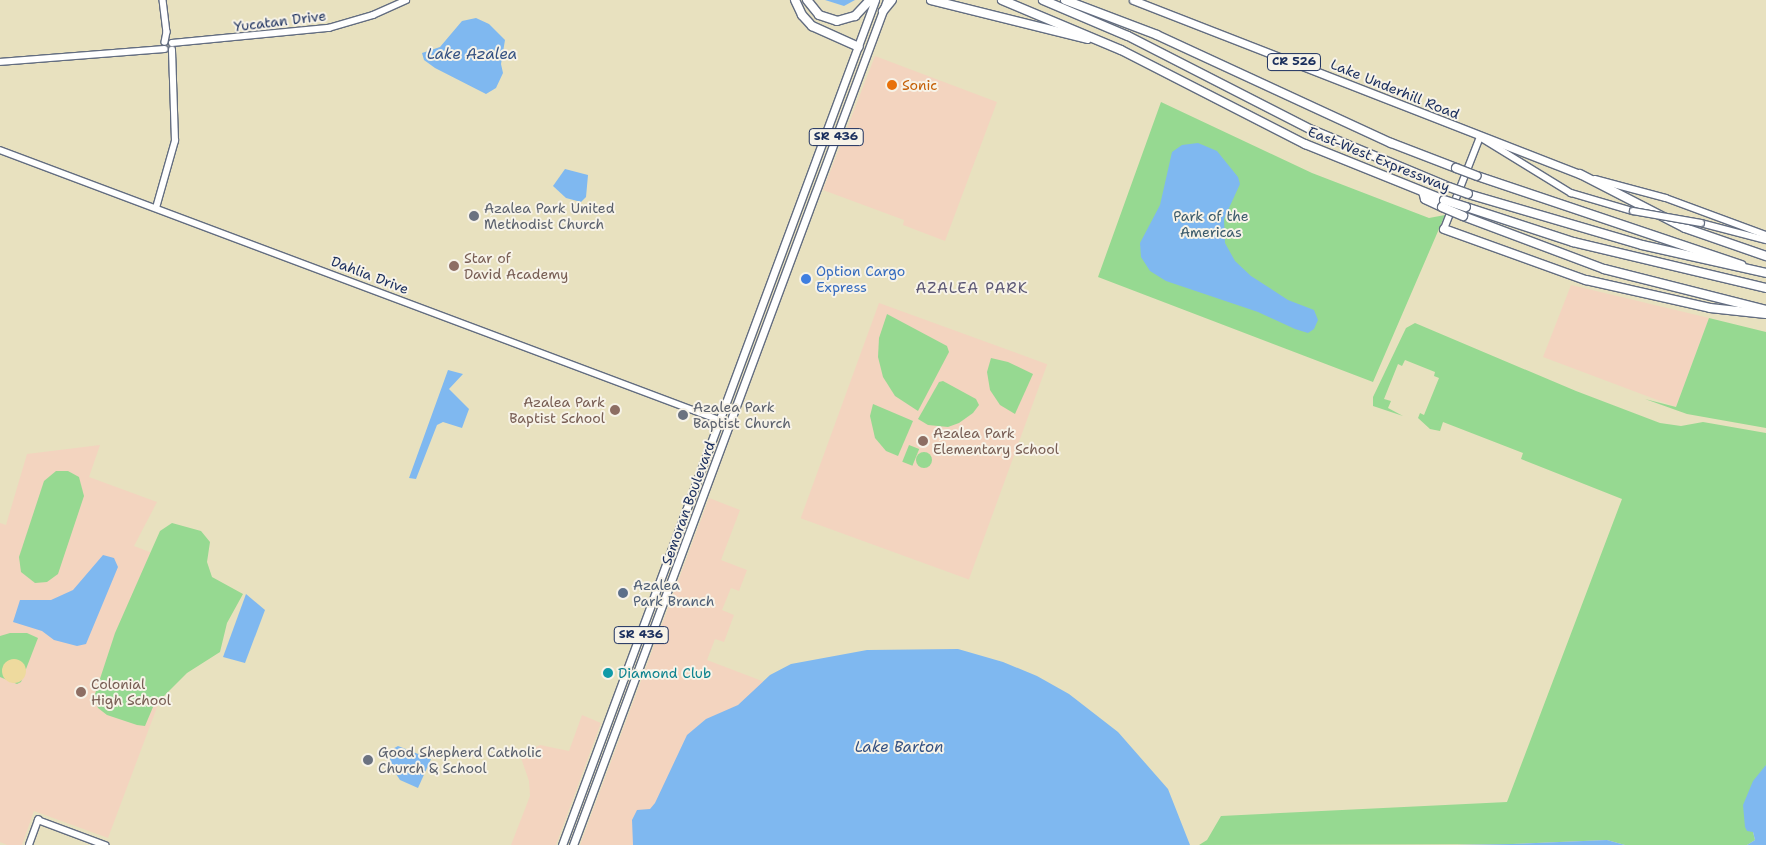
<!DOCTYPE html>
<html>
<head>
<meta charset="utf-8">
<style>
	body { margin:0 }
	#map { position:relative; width:1766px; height:845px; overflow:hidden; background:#e8e1bf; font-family:"Shantell Sans",sans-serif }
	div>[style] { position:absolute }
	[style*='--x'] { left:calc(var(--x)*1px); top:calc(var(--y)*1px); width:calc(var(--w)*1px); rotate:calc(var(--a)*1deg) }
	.built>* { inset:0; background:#f3d4bf; transform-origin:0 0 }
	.green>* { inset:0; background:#96d991; transform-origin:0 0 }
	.round { border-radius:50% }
	.sand>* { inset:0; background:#eeda9e }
	.water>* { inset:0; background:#7fb8f0 }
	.roads { filter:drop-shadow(1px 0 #636d80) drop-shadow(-1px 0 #636d80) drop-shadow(0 1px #636d80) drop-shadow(0 -1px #636d80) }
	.secondary>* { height:5.5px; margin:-2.75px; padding:0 2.75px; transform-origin:2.75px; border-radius:2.75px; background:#fff }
	.primary>* { height:7px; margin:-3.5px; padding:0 3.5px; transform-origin:3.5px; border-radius:3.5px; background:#fff }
	.highway>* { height:8px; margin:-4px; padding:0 4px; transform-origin:4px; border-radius:4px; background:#fff }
	.bridges { filter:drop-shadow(1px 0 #636d80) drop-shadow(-1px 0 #636d80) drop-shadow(0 1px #636d80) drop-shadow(0 -1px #636d80) }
	.secondary-bridge>* { height:5.5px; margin:-2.75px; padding:0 2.75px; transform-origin:2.75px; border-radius:2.75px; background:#fff }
	.highway-bridge>* { height:8px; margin:-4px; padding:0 4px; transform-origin:4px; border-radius:4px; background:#fff }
	.dots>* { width:14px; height:14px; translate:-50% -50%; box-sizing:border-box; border:2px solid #f7f3e8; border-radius:50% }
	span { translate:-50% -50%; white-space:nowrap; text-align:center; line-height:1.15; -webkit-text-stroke:4px #f7f3e8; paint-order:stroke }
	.shield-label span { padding:1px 4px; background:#f7f3e8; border:1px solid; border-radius:4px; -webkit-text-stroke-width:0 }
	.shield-label { font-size:12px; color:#1b2f5e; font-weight:700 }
	.street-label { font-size:14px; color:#1b2f5e }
	.food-label { font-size:14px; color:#c56008 }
	.left { translate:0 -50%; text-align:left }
	.worship-label { font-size:14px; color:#5b616d }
	.park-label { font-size:14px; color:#3a5a6b }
	.education-label { font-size:14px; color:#785e54 }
	.right { translate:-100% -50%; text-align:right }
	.shop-label { font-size:14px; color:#366cbe }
	.service-label { font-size:14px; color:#4e5e75 }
	.culture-label { font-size:14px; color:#0d838f }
	.water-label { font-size:15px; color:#345182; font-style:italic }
	.neighbourhood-label { font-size:15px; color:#5b5774; letter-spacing:1px }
</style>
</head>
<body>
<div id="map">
	<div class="built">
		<i style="clip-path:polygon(875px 56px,997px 102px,945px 241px,903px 225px,904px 220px,823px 190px)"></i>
		<i style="clip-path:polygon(1571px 285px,1709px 318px,1676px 407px,1543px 357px)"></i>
		<i style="left:879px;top:303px;width:179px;height:229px;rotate:20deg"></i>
		<i style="clip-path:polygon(100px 445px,89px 477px,157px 502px,134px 546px,207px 574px,108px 838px,34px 811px,22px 845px,7px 845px,0 842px,0 523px,6px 525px,27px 454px)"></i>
		<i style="clip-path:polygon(709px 498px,740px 510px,721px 560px,747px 570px,739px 591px,731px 588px,722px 610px,734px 615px,724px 642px,715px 639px,707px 660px,913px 739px,724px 845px,580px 845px)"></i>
		<i style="clip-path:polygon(582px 715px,601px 723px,556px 845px,511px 845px,530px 796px,529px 781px,520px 755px,540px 745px,569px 751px)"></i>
	</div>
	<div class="green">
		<i style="clip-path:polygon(1161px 102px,1312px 173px,1429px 218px,1445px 215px,1373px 382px,1098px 277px)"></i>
		<i style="clip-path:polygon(887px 314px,947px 346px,949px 352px,918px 411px,895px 396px,883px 377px,878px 357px,879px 338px)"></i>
		<i style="clip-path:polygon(1709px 318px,1766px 332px,1766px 428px,1687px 414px,1645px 399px,1676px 407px)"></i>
		<i style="clip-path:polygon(1415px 323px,1576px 391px,1660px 423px,1681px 426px,1703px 422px,1766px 433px,1766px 765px,1753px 832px,1755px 840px,1747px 845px,1625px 845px,1607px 840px,1512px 844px,1199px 845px,1207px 840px,1221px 816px,1507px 802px,1622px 499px,1521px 459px,1523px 453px,1443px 422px,1440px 431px,1430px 429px,1418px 418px,1420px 413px,1424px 415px,1439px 378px,1434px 376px,1435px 372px,1405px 360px,1402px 366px,1398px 364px,1384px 399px,1391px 401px,1388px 408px,1403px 416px,1373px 406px,1373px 397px,1406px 328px)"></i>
		<i style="clip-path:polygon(991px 358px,1008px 362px,1033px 374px,1015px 414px,1000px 405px,990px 390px,987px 372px)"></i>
		<i style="clip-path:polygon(943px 381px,976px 399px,979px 405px,973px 413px,959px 423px,948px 427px,928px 425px,918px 419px,939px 382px)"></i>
		<i style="clip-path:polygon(873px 404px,913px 421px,898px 456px,886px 451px,875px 438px,870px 416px)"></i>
		<i style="left:909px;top:445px;width:11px;height:18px;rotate:22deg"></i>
		<i class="round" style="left:916px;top:452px;width:16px;height:16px"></i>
		<i style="clip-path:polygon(56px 471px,68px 471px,79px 477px,84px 496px,58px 574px,47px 582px,35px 583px,21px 572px,19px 557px,44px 481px)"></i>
		<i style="clip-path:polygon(172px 523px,201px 531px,210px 542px,207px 562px,212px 577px,243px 594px,227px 623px,220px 652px,187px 673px,153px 707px,145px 726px,137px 725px,107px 715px,98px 708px,94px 697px,115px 633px,148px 558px,160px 531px)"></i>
		<i style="clip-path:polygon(10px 633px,27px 633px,38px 638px,21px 682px,17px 684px,0 677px,0 636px)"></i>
	</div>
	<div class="sand">
		<i class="round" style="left:2px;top:659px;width:24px;height:24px"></i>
	</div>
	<div class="water">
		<i style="clip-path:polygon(825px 0,855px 0,844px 6px)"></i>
		<i style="clip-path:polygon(476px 18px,489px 24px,505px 40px,501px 64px,503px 73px,496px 88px,486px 94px,435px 68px,424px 60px,422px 53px,440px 47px,462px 21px)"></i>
		<i style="clip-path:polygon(1198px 143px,1217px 151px,1238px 177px,1240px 184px,1224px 219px,1225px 243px,1235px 261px,1251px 276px,1288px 300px,1314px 310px,1318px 320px,1314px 329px,1308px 333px,1295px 329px,1258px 312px,1166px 281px,1150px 271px,1141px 257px,1140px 243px,1160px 205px,1172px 152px,1182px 145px)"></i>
		<i style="clip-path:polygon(565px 169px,588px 175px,586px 197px,581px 202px,566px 198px,553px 186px)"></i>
		<i style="clip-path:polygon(448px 370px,463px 374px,449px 389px,469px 409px,462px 428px,443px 422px,437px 425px,416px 479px,409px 478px)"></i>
		<i style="clip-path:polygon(103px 555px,114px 558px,118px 567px,86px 644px,77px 646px,54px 640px,42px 631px,13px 622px,20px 600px,51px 600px,73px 590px)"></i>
		<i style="clip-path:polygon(246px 594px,265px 610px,245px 663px,223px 657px)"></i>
		<i style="clip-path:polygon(958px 649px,1003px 662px,1037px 676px,1069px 694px,1118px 732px,1168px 789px,1190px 845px,633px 845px,632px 820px,637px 810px,650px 809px,655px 803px,687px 735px,706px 719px,738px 705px,770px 675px,791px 664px,867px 650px)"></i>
		<i style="clip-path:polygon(398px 746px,431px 759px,418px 788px,400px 780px,396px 774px,387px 752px)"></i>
		<i style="clip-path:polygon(1766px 765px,1766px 845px,1747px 845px,1755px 840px,1753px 832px,1747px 831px,1745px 827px,1743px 805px,1753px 781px)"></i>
		<i style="clip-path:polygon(1607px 840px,1625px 845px,1456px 845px,1512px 844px)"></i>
	</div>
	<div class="roads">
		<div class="secondary">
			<i style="--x:163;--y:0;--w:32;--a:83"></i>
			<i style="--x:167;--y:32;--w:10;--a:101"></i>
			<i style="--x:172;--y:43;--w:158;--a:-5.5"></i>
			<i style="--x:329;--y:28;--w:46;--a:-16.5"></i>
			<i style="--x:373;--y:15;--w:36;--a:-24"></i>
			<i style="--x:0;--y:62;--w:165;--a:-4.5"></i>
			<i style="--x:0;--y:150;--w:780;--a:20.57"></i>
			<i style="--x:1595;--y:179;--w:73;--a:15"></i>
			<i style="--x:1666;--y:198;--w:107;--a:20.3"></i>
			<i style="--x:156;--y:208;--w:70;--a:-74.2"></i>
			<i style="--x:175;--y:141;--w:91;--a:-91.9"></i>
			<i style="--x:1701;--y:223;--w:67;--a:14.7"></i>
			<i style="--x:1444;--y:229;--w:99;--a:-68.6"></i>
			<i style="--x:1480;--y:137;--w:107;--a:31.6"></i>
			<i style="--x:1571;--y:193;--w:65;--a:16.2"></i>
			<i style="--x:29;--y:845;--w:27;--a:-70"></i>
			<i style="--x:38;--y:820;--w:72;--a:20.5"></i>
		</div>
		<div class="primary">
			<i style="--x:1133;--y:0;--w:480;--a:21.3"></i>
			<i style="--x:562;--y:845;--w:901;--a:-69.67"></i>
			<i style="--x:573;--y:845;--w:901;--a:-69.62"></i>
		</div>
		<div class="highway">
			<i style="--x:795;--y:0;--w:17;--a:65"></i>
			<i style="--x:802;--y:15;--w:15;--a:48"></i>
			<i style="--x:812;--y:26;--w:51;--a:24.1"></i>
			<i style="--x:807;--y:0;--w:19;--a:51"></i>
			<i style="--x:819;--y:15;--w:19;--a:18"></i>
			<i style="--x:837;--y:21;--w:19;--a:-16"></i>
			<i style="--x:855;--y:16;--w:22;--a:-47"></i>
			<i style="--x:931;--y:0;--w:161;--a:14"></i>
			<i style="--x:1002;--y:0;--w:129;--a:22.8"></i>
			<i style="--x:1121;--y:50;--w:207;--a:27.1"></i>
			<i style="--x:1305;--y:144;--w:150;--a:21.9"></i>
			<i style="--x:1043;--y:0;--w:92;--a:23"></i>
			<i style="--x:1128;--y:36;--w:207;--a:27.1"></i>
			<i style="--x:1312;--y:130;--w:148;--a:22.6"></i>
			<i style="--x:1065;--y:0;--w:98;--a:20.8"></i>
			<i style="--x:1157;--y:35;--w:258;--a:24.8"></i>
			<i style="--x:1391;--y:143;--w:70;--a:21"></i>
			<i style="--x:883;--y:11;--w:14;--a:-51"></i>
			<i style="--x:1580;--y:174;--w:118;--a:27.2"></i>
			<i style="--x:1685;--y:228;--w:86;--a:19.1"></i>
			<i style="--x:1477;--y:176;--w:279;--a:18.6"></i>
			<i style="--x:1423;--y:192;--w:7;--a:74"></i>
			<i style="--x:1425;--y:199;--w:19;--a:25"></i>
			<i style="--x:1468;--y:194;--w:181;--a:16.3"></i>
			<i style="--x:1642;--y:245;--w:127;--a:12.7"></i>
			<i style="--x:1466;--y:207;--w:113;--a:18.1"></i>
			<i style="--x:1573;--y:242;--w:198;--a:13.4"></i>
			<i style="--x:1463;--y:216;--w:151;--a:20.6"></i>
			<i style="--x:1604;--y:269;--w:167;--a:14.2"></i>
			<i style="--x:1444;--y:229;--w:151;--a:19.8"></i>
			<i style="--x:1586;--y:280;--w:127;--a:12.7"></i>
			<i style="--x:1710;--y:308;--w:56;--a:6.1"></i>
		</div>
	</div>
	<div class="bridges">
		<div class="secondary-bridge">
			<i style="--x:1633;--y:211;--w:69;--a:10"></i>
		</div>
		<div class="highway-bridge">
			<i style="--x:1456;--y:168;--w:22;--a:21"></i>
			<i style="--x:1449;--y:187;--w:20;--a:20"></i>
			<i style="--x:1444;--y:200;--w:23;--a:18"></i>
			<i style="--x:1442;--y:207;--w:23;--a:23"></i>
		</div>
	</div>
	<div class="dots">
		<i style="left:892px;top:85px;background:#e8710a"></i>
		<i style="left:474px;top:216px;background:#6b7280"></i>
		<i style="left:454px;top:266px;background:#8d6e63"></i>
		<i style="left:806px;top:279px;background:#3f7fe0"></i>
		<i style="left:615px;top:410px;background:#8d6e63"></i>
		<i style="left:683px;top:415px;background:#6b7280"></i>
		<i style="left:923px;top:441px;background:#8d6e63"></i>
		<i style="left:623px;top:593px;background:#5c6f8a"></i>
		<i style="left:608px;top:673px;background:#0f9aa8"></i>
		<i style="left:81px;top:692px;background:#8d6e63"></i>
		<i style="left:368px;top:760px;background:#6b7280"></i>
	</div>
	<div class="shield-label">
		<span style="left:1294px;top:62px">CR 526</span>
		<span style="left:836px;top:137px">SR 436</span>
		<span style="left:641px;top:635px">SR 436</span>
	</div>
	<div class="street-label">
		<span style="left:280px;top:21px;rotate:-7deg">Yucatan Drive</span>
		<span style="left:1395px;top:89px;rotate:22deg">Lake Underhill Road</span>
		<span style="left:1379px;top:159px;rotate:22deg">East-West Expressway</span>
		<span style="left:370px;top:275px;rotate:21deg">Dahlia Drive</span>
		<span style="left:688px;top:503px;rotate:-70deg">Semoran Boulevard</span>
	</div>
	<div class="food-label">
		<span class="left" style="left:902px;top:85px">Sonic</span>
	</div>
	<div class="worship-label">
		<span class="left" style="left:484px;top:216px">Azalea Park United<br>Methodist Church</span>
		<span class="left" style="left:693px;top:415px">Azalea Park<br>Baptist Church</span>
		<span class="left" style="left:378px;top:760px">Good Shepherd Catholic<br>Church &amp; School</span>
	</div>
	<div class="park-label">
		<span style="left:1211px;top:224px">Park of the<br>Americas</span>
	</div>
	<div class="education-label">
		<span class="left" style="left:464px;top:266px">Star of<br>David Academy</span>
		<span class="right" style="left:605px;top:410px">Azalea Park<br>Baptist School</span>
		<span class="left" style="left:933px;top:441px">Azalea Park<br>Elementary School</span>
		<span class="left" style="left:91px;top:692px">Colonial<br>High School</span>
	</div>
	<div class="shop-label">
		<span class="left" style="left:816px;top:279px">Option Cargo<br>Express</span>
	</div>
	<div class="service-label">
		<span class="left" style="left:633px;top:593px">Azalea<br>Park Branch</span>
	</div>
	<div class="culture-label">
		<span class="left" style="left:618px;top:673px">Diamond Club</span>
	</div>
	<div class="water-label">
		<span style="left:472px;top:55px">Lake Azalea</span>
		<span style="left:899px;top:748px">Lake Barton</span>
	</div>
	<div class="neighbourhood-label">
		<span style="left:972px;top:289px">AZALEA PARK</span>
	</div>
</div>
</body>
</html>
